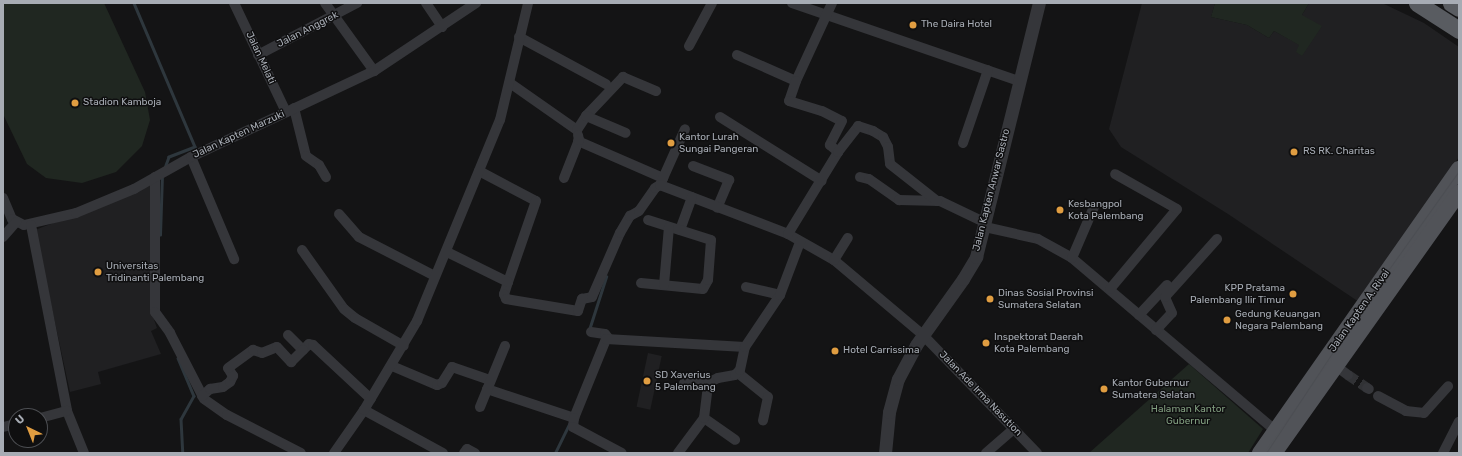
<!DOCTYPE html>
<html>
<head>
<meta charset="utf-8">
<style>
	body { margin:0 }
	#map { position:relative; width:1462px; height:456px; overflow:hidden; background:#141415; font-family:Rubik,sans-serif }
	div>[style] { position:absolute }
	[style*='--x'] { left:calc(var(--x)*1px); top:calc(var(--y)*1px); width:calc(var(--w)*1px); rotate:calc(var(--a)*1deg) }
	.built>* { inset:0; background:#202022; transform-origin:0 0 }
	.green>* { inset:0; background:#202721 }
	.stream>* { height:2.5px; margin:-1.25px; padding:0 1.25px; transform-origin:1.25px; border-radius:1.25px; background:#2e373d }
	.minor-tunnel>* { height:10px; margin-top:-5px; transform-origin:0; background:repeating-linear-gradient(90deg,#313235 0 10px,transparent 0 15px) }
	.minor>* { height:10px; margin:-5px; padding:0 5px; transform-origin:5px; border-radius:5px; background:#35363a }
	.tertiary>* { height:13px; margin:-6.5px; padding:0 6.5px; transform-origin:6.5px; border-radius:6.5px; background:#35363a }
	.primary>* { height:16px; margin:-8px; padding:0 8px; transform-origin:8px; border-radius:8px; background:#515358 }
	.trunk>* { height:17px; margin:-8.5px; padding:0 8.5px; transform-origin:8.5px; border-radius:8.5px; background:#595c61 }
	.tram>* { height:1px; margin:-0.5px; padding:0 0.5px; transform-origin:0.5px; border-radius:0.5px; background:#4c4e53 }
	.dots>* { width:11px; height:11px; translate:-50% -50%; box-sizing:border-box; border:2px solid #0f0f10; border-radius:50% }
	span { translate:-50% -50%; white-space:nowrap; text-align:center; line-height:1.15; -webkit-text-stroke:3px #0f0f10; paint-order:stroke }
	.poi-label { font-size:10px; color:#a7acb4 }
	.left { translate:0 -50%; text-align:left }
	.right { translate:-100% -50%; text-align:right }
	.street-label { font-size:10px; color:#a7acb4 }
	.park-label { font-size:10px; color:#809d7f }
	.frame { position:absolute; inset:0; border:4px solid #a7acb4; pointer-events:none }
	.north { position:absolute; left:8px; top:408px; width:40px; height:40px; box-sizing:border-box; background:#0f0f10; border:1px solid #4c4e52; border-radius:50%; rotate:317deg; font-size:11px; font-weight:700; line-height:16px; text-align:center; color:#a7acb4 }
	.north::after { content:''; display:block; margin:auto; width:14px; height:18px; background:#e09d41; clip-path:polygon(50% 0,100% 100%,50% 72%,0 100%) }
</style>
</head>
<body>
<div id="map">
	<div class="built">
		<i style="clip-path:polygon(1142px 3px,1215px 3px,1211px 17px,1247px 25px,1269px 38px,1274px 31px,1300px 45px,1302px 56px,1302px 15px,1309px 3px,1382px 3px,1424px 23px,1459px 47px,1459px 157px,1359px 302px,1228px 214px,1121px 147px,1109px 129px)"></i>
		<i style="clip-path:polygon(152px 185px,152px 314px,157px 328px,151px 331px,161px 354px,98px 372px,101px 384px,70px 392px,35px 230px)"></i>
		<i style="left:648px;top:353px;width:14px;height:55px;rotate:12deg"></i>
	</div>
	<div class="green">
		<i style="clip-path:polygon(3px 3px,104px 3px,145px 92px,150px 120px,142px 146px,116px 172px,82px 183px,46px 178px,27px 164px,3px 114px)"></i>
		<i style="clip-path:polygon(1215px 3px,1309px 3px,1302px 15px,1322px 26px,1302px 56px,1296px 52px,1299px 45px,1274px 31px,1269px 38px,1247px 25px,1211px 17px)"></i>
		<i style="clip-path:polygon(1189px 364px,1263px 429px,1248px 453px,1089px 453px)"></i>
	</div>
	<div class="stream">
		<i style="--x:134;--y:3;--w:156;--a:67"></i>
		<i style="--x:195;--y:147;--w:28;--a:159"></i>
		<i style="--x:169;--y:157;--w:12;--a:110"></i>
		<i style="--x:160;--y:235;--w:59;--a:-88.1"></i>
		<i style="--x:589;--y:330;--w:56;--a:-72.2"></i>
		<i style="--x:178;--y:358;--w:41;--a:67.2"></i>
		<i style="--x:194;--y:396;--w:26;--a:119"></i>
		<i style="--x:181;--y:419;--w:34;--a:87"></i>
		<i style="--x:555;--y:453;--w:32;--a:-64"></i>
	</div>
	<div class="minor-tunnel">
		<i style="--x:1348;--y:375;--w:23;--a:34"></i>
	</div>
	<div class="minor">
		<i style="--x:234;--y:3;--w:121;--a:64.5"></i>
		<i style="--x:325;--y:3;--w:84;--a:54.2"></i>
		<i style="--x:426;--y:3;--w:29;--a:56"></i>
		<i style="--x:792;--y:3;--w:240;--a:19"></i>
		<i style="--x:519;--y:37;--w:99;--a:28.4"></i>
		<i style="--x:689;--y:46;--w:49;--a:-61.9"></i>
		<i style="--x:258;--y:55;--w:112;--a:-27.7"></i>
		<i style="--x:737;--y:55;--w:64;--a:23.8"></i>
		<i style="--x:796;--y:81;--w:86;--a:-65.2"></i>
		<i style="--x:796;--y:81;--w:21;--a:109"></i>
		<i style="--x:789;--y:101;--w:34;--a:17"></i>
		<i style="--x:822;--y:111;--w:22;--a:27"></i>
		<i style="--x:842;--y:121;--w:27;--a:117"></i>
		<i style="--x:830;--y:145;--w:11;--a:41"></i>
		<i style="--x:510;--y:83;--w:82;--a:35"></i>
		<i style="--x:577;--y:130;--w:17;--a:-57"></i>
		<i style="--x:586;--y:116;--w:54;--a:-46.5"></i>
		<i style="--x:623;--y:77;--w:36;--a:23"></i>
		<i style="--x:294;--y:108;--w:49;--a:76"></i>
		<i style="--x:306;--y:156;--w:16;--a:35"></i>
		<i style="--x:319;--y:165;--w:14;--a:60"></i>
		<i style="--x:586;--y:116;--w:43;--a:23"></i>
		<i style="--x:720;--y:117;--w:120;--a:32.1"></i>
		<i style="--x:578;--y:141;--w:93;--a:23.5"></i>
		<i style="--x:963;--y:143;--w:77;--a:-71.1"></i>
		<i style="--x:191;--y:157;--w:111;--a:67.1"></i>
		<i style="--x:693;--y:166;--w:39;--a:21"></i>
		<i style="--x:729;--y:180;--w:30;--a:113"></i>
		<i style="--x:479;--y:171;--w:64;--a:27.8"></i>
		<i style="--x:536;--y:201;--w:86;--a:109.1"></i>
		<i style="--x:508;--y:282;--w:13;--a:108"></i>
		<i style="--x:504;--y:294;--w:5;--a:68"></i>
		<i style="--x:506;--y:299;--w:73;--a:9.5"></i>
		<i style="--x:578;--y:311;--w:13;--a:-72"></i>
		<i style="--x:582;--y:299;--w:10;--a:-11"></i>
		<i style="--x:592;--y:297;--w:70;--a:-66.4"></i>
		<i style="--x:620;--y:233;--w:20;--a:-60"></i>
		<i style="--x:630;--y:216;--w:10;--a:-29"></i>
		<i style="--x:639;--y:211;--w:28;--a:-55"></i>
		<i style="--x:655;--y:188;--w:6;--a:-31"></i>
		<i style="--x:660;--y:185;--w:61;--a:-65.9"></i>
		<i style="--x:155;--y:177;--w:135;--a:90"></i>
		<i style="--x:155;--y:312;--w:26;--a:54"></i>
		<i style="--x:170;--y:333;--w:74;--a:62.7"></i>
		<i style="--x:204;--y:399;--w:28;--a:35"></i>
		<i style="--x:227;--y:415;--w:83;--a:27.2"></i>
		<i style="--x:860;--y:177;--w:9;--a:13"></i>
		<i style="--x:869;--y:179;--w:37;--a:35"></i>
		<i style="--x:899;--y:200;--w:41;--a:1.4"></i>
		<i style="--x:940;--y:201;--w:51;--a:25.6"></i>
		<i style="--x:564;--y:178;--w:41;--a:-68.5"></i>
		<i style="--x:579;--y:140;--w:5;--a:-101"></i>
		<i style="--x:660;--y:185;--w:137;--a:20.9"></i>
		<i style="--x:788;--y:234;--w:53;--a:29.5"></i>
		<i style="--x:834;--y:260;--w:116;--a:40.1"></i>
		<i style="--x:923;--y:335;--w:164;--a:46"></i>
		<i style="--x:3;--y:198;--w:23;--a:67"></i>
		<i style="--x:12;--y:219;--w:13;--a:27"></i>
		<i style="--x:24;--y:225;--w:53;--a:-13"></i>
		<i style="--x:76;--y:213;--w:63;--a:-22.5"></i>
		<i style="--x:134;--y:189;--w:65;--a:-29.3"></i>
		<i style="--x:191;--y:157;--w:202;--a:-25.2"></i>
		<i style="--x:374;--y:71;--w:123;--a:-33.7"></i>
		<i style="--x:339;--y:214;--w:30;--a:49"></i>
		<i style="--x:359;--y:237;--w:85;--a:27.2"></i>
		<i style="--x:31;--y:225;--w:189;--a:79"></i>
		<i style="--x:67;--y:411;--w:45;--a:68"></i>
		<i style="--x:985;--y:227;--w:54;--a:12.8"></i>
		<i style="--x:1038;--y:239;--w:39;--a:29"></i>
		<i style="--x:1072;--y:258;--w:267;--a:40.3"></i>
		<i style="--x:680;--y:230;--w:35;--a:-70"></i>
		<i style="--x:788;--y:234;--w:96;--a:-58.6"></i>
		<i style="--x:838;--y:152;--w:33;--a:-52"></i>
		<i style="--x:858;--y:126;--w:16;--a:18"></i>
		<i style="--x:873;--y:131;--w:12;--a:31"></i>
		<i style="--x:883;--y:137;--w:11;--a:63"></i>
		<i style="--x:888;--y:147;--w:17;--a:83"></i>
		<i style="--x:890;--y:164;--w:60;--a:38.2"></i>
		<i style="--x:3;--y:237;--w:20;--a:-49"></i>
		<i style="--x:302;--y:250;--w:72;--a:54.6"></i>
		<i style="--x:344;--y:309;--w:14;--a:39"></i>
		<i style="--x:355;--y:318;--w:56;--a:29.7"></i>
		<i style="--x:447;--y:252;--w:68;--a:26.2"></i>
		<i style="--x:1072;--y:258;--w:56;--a:-66.7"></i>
		<i style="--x:834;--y:260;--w:26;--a:-58"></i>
		<i style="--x:641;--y:283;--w:62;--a:5.5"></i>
		<i style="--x:703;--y:289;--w:10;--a:-61"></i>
		<i style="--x:708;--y:280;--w:40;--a:-85.7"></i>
		<i style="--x:711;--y:240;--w:66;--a:-162.4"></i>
		<i style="--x:664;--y:285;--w:58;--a:-85.1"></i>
		<i style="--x:746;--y:287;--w:35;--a:13"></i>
		<i style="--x:1110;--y:289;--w:104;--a:-50.1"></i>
		<i style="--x:1177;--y:209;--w:71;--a:-150.6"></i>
		<i style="--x:1139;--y:315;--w:41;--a:-47"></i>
		<i style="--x:1156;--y:330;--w:23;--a:-47"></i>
		<i style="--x:1172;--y:313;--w:17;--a:-114"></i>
		<i style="--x:1165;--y:297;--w:78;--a:-48.1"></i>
		<i style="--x:591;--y:332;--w:14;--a:8"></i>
		<i style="--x:605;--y:334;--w:6;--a:51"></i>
		<i style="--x:288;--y:335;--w:21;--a:45"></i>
		<i style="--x:303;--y:350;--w:8;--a:-45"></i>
		<i style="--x:309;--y:344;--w:4;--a:14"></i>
		<i style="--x:313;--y:345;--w:79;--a:43"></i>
		<i style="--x:392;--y:366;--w:49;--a:22.9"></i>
		<i style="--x:437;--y:385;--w:5;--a:-22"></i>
		<i style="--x:442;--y:383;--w:19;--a:-58"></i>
		<i style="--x:452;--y:367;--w:40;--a:18.9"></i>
		<i style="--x:1336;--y:366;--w:15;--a:37"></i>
		<i style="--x:738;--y:373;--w:38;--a:39"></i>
		<i style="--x:768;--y:397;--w:24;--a:102"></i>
		<i style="--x:684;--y:383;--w:24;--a:0"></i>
		<i style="--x:1367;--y:388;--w:2;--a:27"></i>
		<i style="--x:487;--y:389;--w:92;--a:18.4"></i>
		<i style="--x:574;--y:418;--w:85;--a:-67.9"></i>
		<i style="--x:606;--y:339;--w:139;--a:3.3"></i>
		<i style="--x:202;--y:396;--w:11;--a:-41"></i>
		<i style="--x:210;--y:389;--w:13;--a:-9"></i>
		<i style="--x:223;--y:387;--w:9;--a:-36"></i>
		<i style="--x:230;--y:382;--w:7;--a:-63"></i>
		<i style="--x:233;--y:376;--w:9;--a:-122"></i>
		<i style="--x:228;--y:368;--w:31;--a:-36"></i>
		<i style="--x:253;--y:350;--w:9;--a:18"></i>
		<i style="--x:262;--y:353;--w:16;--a:-22"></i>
		<i style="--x:277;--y:347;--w:21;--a:47"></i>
		<i style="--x:291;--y:362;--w:17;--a:-45"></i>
		<i style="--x:1378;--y:396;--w:32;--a:28"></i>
		<i style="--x:1406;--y:411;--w:18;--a:6"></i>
		<i style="--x:1424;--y:413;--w:36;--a:-48"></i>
		<i style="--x:480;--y:407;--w:66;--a:-67.7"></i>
		<i style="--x:364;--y:410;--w:90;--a:28.6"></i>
		<i style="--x:40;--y:418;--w:28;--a:-15"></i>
		<i style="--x:574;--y:418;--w:9;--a:96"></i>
		<i style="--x:573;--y:427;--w:55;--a:28"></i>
		<i style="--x:704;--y:418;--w:38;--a:35"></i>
		<i style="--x:3;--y:427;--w:13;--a:-13"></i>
		<i style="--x:334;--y:453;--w:52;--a:-55.1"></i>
		<i style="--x:364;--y:410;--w:104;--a:-59.2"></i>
		<i style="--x:417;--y:321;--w:217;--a:-67.6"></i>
		<i style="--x:500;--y:120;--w:120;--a:-76.5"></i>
		<i style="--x:464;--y:453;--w:5;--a:-53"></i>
		<i style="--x:467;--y:449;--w:9;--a:27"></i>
		<i style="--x:678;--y:453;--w:44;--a:-53.4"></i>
		<i style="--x:704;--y:418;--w:35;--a:-83"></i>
		<i style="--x:708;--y:383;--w:11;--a:-27"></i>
		<i style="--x:718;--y:378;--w:17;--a:-10"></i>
		<i style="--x:735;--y:375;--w:7;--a:-45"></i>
		<i style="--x:740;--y:370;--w:24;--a:-78"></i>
		<i style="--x:745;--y:347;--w:63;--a:-56.1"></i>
		<i style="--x:780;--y:295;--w:57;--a:-69.3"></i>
		<i style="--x:986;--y:453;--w:37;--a:-41"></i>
		<i style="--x:1443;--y:453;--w:35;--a:-63"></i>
	</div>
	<div class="tertiary">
		<i style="--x:885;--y:453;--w:41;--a:-84.4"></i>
		<i style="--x:889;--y:412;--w:34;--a:-75"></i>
		<i style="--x:898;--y:379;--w:38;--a:-62"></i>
		<i style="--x:916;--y:345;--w:81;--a:-54.5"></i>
		<i style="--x:963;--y:279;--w:26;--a:-59"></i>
		<i style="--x:976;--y:257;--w:262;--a:-76.1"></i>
	</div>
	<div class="primary">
		<i style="--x:1260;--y:453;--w:347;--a:-55"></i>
		<i style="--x:1274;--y:453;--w:319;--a:-54.6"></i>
	</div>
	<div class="trunk">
		<i style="--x:1417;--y:3;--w:50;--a:32.7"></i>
		<i style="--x:1451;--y:3;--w:9;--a:32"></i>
	</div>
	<div class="tram">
		<i style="--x:1266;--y:453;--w:196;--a:-56.5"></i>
		<i style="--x:1374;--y:290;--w:146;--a:-54.5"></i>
	</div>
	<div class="dots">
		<i style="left:913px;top:25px;background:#e09d41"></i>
		<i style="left:75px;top:103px;background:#e09d41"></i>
		<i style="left:671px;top:143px;background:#e09d41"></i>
		<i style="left:1294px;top:152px;background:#e09d41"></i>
		<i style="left:1060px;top:210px;background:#e09d41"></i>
		<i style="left:98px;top:272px;background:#e09d41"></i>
		<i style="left:1293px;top:294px;background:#e09d41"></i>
		<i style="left:990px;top:299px;background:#e09d41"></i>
		<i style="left:1227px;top:320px;background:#e09d41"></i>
		<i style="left:986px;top:343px;background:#e09d41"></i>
		<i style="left:835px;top:351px;background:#e09d41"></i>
		<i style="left:647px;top:381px;background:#e09d41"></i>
		<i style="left:1104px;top:389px;background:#e09d41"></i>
	</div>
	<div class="poi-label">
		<span class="left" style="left:921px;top:25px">The Daira Hotel</span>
		<span class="left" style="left:83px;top:103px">Stadion Kamboja</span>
		<span class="left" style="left:679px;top:143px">Kantor Lurah<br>Sungai Pangeran</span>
		<span class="left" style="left:1303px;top:152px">RS RK. Charitas</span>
		<span class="left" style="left:1068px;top:210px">Kesbangpol<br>Kota Palembang</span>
		<span class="left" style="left:106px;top:272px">Universitas<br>Tridinanti Palembang</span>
		<span class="right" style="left:1285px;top:294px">KPP Pratama<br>Palembang Ilir Timur</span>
		<span class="left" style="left:998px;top:299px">Dinas Sosial Provinsi<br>Sumatera Selatan</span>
		<span class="left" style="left:1235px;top:320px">Gedung Keuangan<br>Negara Palembang</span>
		<span class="left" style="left:994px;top:343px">Inspektorat Daerah<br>Kota Palembang</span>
		<span class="left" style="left:843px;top:351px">Hotel Carrissima</span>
		<span class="left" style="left:655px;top:381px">SD Xaverius<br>5 Palembang</span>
		<span class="left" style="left:1112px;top:389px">Kantor Gubernur<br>Sumatera Selatan</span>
	</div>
	<div class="street-label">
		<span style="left:308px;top:30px;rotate:-27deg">Jalan Anggrek</span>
		<span style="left:260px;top:58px;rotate:65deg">Jalan Melati</span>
		<span style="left:239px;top:135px;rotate:-25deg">Jalan Kapten Marzuki</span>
		<span style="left:992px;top:190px;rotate:-76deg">Jalan Kapten Anwar Sastro</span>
		<span style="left:1360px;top:311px;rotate:-55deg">Jalan Kapten A. Rivai</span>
		<span style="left:980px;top:394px;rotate:46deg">Jalan Ade Irma Nasution</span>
	</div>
	<div class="park-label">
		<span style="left:1188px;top:415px">Halaman Kantor<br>Gubernur</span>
	</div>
	<div class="frame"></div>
	<div class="north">U</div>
</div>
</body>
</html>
